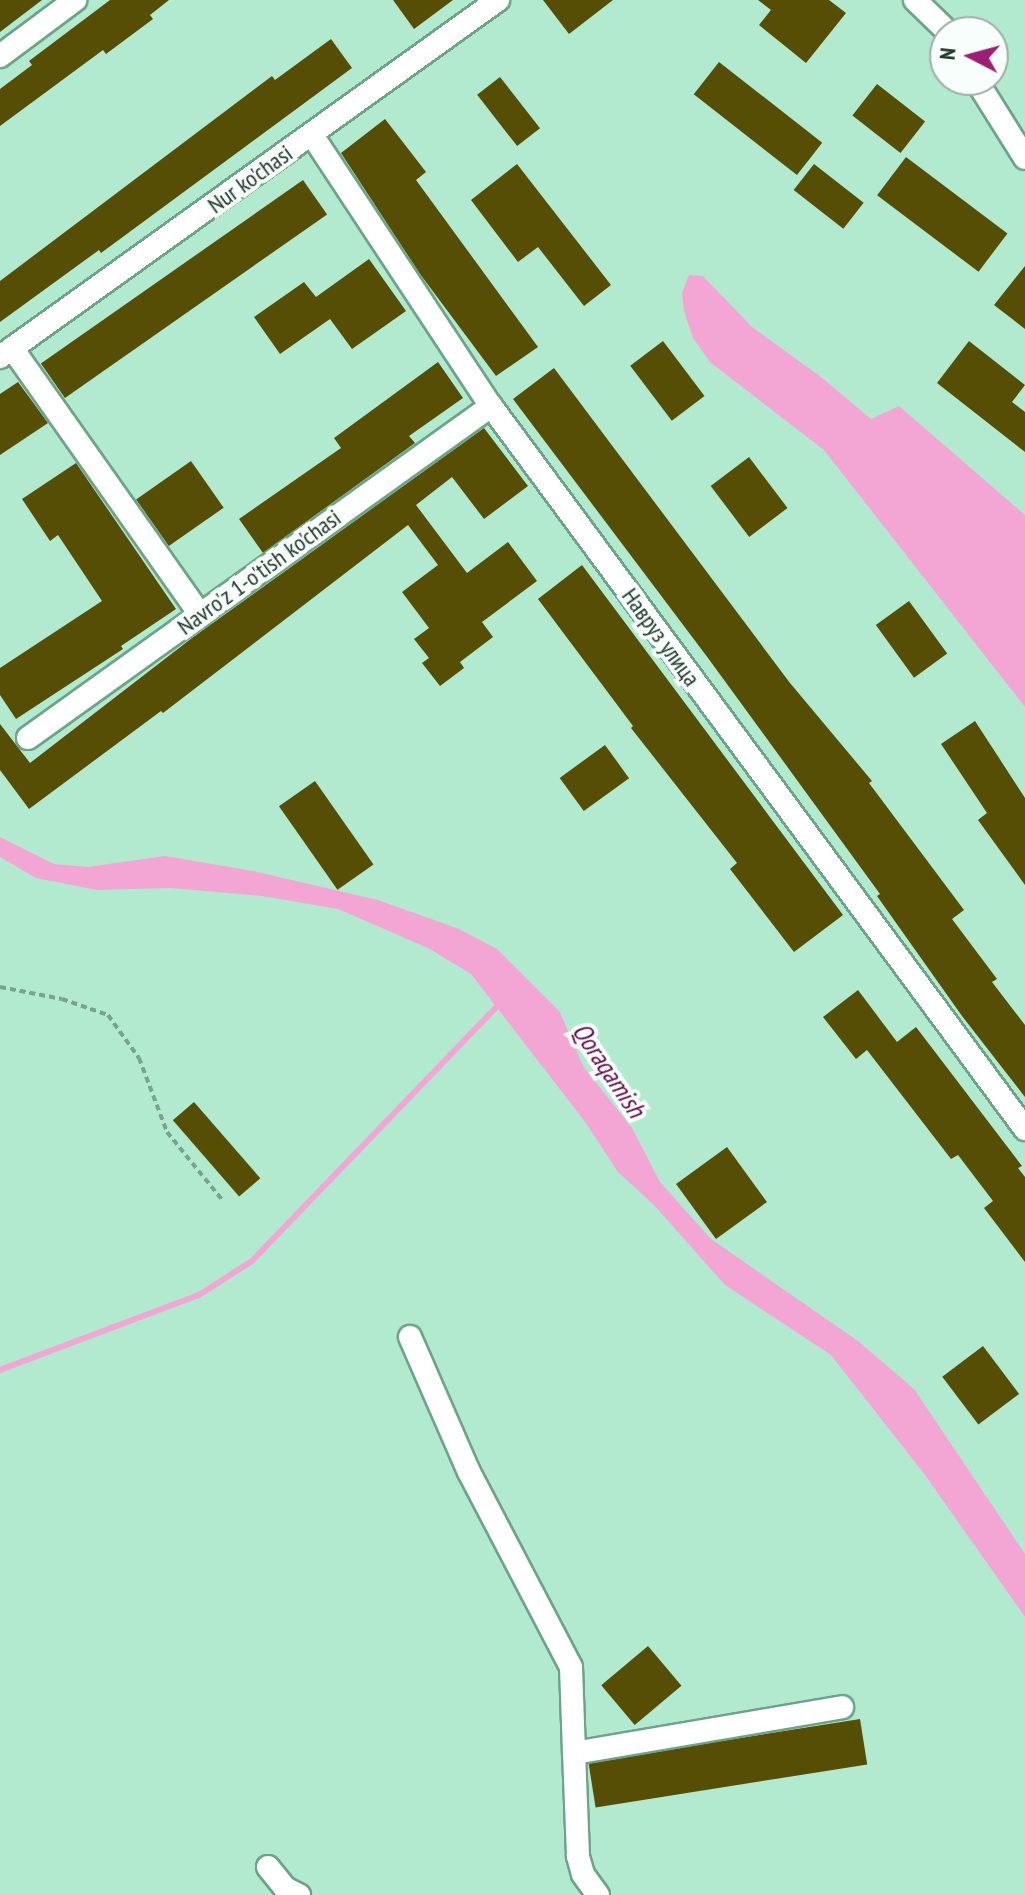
<!DOCTYPE html>
<html>
<head>
<meta charset="utf-8">
<style>
	body { margin:0 }
	#map { position:relative; width:1025px; height:1895px; overflow:hidden; background:#b1eacf; font-family:"PT Sans Narrow",sans-serif }
	div>[style] { position:absolute }
	[style*='--x'] { left:calc(var(--x)*1px); top:calc(var(--y)*1px); width:calc(var(--w)*1px); rotate:calc(var(--a)*1deg) }
	.water>* { inset:0; background:#f3a6d3 }
	.stream>* { height:6px; margin:-3px; padding:0 3px; transform-origin:3px; border-radius:3px; background:#f3a6d3 }
	.building>* { inset:0; background:#554e04; transform-origin:0 0 }
	.path>* { height:4px; margin-top:-2px; transform-origin:0; background:repeating-linear-gradient(90deg,#78a48f 0 6px,transparent 0 10px) }
	.roads { filter:drop-shadow(2px 0 #6ca389) drop-shadow(-2px 0 #6ca389) drop-shadow(0 2px #6ca389) drop-shadow(0 -2px #6ca389) }
	.minor>* { height:22px; margin:-11px; padding:0 11px; transform-origin:11px; border-radius:11px; background:#fff }
	span { translate:-50% -50%; white-space:nowrap; text-align:center; line-height:1.15; -webkit-text-stroke:8px #f8fefb; paint-order:stroke }
	.street-label { font-size:24px; color:#20372c }
	.water-label { font-size:26px; color:#650b4b; font-style:italic }
	.north { position:absolute; left:929px; top:16px; width:80px; height:80px; box-sizing:border-box; background:#f8fefb; border:2px solid #a2aea8; border-radius:50%; rotate:276deg; font-size:22px; font-weight:700; line-height:32px; text-align:center; color:#20372c }
	.north::after { content:''; display:block; margin:auto; width:28px; height:36px; background:#9c1f76; clip-path:polygon(50% 0,100% 100%,50% 72%,0 100%) }
</style>
</head>
<body>
<div id="map">
	<div class="water">
		<i style="clip-path:polygon(689px 275px,703px 276px,752px 327px,821px 377px,871px 419px,899px 406px,1025px 515px,1025px 707px,824px 450px,710px 362px,693px 338px,684px 311px,682px 293px)"></i>
		<i style="clip-path:polygon(0 837px,54px 864px,88px 867px,165px 856px,253px 871px,378px 900px,459px 929px,497px 949px,560px 1012px,583px 1066px,632px 1128px,660px 1182px,711px 1239px,858px 1341px,914px 1389px,1025px 1554px,1025px 1617px,925px 1475px,831px 1355px,725px 1285px,653px 1204px,618px 1172px,586px 1123px,471px 974px,428px 948px,338px 909px,262px 896px,171px 888px,97px 890px,36px 878px,0 857px)"></i>
	</div>
	<div class="stream">
		<i style="--x:0;--y:1370;--w:213;--a:-20.7"></i>
		<i style="--x:199;--y:1295;--w:63;--a:-32.7"></i>
		<i style="--x:252;--y:1261;--w:359;--a:-46.1"></i>
	</div>
	<div class="building">
		<i style="clip-path:polygon(0 0,42px 0,0 32px)"></i>
		<i style="clip-path:polygon(110px 0,169px 0,150px 15px,153px 19px,106px 54px,103px 50px,0 126px,0 89px,32px 65px,29px 61px)"></i>
		<i style="clip-path:polygon(393px 0,453px 0,414px 29px)"></i>
		<i style="clip-path:polygon(543px 0,613px 0,569px 34px)"></i>
		<i style="clip-path:polygon(758px 0,829px 0,846px 13px,806px 63px,759px 25px,771px 10px)"></i>
		<i style="clip-path:polygon(331px 39px,352px 68px,101px 253px,99px 250px,0 322px,0 281px,272px 76px,275px 80px)"></i>
		<i style="left:719px;top:62px;width:131px;height:41px;rotate:38deg"></i>
		<i style="left:500px;top:77px;width:65px;height:29px;rotate:52deg"></i>
		<i style="left:877px;top:84px;width:61px;height:40px;rotate:38deg"></i>
		<i style="clip-path:polygon(385px 119px,426px 172px,416px 180px,538px 347px,496px 376px,420px 274px,341px 153px)"></i>
		<i style="left:906px;top:157px;width:127px;height:48px;rotate:37deg"></i>
		<i style="clip-path:polygon(517px 164px,611px 285px,584px 306px,538px 247px,518px 262px,471px 200px)"></i>
		<i style="left:814px;top:164px;width:63px;height:33px;rotate:38deg"></i>
		<i style="left:303px;top:180px;width:42px;height:320px;rotate:55deg"></i>
		<i style="clip-path:polygon(369px 259px,406px 311px,352px 349px,330px 319px,280px 354px,254px 317px,304px 282px,316px 297px)"></i>
		<i style="clip-path:polygon(1025px 266px,1025px 329px,994px 305px)"></i>
		<i style="left:663px;top:341px;width:69px;height:41px;rotate:53deg"></i>
		<i style="clip-path:polygon(969px 341px,1025px 385px,1012px 402px,1025px 412px,1025px 452px,937px 383px)"></i>
		<i style="clip-path:polygon(438px 362px,463px 398px,409px 436px,415px 443px,263px 553px,239px 519px,341px 448px,334px 438px)"></i>
		<i style="clip-path:polygon(554px 368px,790px 683px,872px 781px,869px 783px,964px 910px,952px 919px,997px 979px,992px 982px,1025px 1025px,1025px 1097px,962px 1016px,877px 896px,880px 894px,708px 658px,513px 399px)"></i>
		<i style="clip-path:polygon(18px 382px,48px 423px,0 455px,0 394px)"></i>
		<i style="clip-path:polygon(484px 428px,528px 486px,484px 519px,452px 477px,416px 505px,467px 573px,508px 542px,537px 581px,482px 622px,493px 637px,460px 662px,464px 668px,440px 686px,422px 663px,429px 658px,414px 639px,429px 628px,402px 592px,438px 565px,408px 525px,163px 713px,161px 711px,29px 809px,0 770px,0 724px,30px 763px,192px 638px)"></i>
		<i style="left:749px;top:457px;width:64px;height:48px;rotate:53deg"></i>
		<i style="left:191px;top:461px;width:57px;height:67px;rotate:55deg"></i>
		<i style="clip-path:polygon(76px 463px,176px 609px,121px 646px,123px 649px,16px 719px,0 695px,0 668px,102px 601px,58px 535px,50px 541px,22px 499px)"></i>
		<i style="clip-path:polygon(582px 565px,843px 915px,794px 952px,730px 869px,737px 863px,631px 728px,633px 726px,538px 599px)"></i>
		<i style="left:909px;top:601px;width:65px;height:41px;rotate:54deg"></i>
		<i style="clip-path:polygon(975px 721px,1025px 798px,1025px 885px,978px 820px,987px 813px,941px 744px)"></i>
		<i style="left:605px;top:745px;width:41px;height:56px;rotate:54deg"></i>
		<i style="left:315px;top:781px;width:102px;height:44px;rotate:55deg"></i>
		<i style="clip-path:polygon(858px 990px,897px 1042px,916px 1027px,1022px 1166px,1018px 1168px,1025px 1177px,1025px 1262px,984px 1208px,993px 1201px,958px 1155px,951px 1159px,867px 1050px,856px 1059px,823px 1017px)"></i>
		<i style="left:194px;top:1102px;width:101px;height:28px;rotate:49deg"></i>
		<i style="left:727px;top:1147px;width:68px;height:63px;rotate:54deg"></i>
		<i style="left:983px;top:1346px;width:60px;height:51px;rotate:53deg"></i>
		<i style="left:648px;top:1646px;width:52px;height:61px;rotate:50deg"></i>
		<i style="left:860px;top:1719px;width:46px;height:275px;rotate:81deg"></i>
	</div>
	<div class="path">
		<i style="--x:0;--y:987;--w:63;--a:11"></i>
		<i style="--x:62;--y:999;--w:49;--a:19.2"></i>
		<i style="--x:108;--y:1015;--w:53;--a:54.2"></i>
		<i style="--x:139;--y:1058;--w:79;--a:69.3"></i>
		<i style="--x:167;--y:1132;--w:89;--a:50.9"></i>
	</div>
	<div class="roads">
		<div class="minor">
			<i style="--x:915;--y:0;--w:46;--a:44.1"></i>
			<i style="--x:0;--y:56;--w:94;--a:-36.7"></i>
			<i style="--x:976;--y:80;--w:92;--a:57.9"></i>
			<i style="--x:312;--y:135;--w:325;--a:56.6"></i>
			<i style="--x:491;--y:406;--w:899;--a:53.55"></i>
			<i style="--x:12;--y:348;--w:327;--a:54.8"></i>
			<i style="--x:0;--y:357;--w:613;--a:-35.64"></i>
			<i style="--x:28;--y:738;--w:570;--a:-35.64"></i>
			<i style="--x:410;--y:1337;--w:147;--a:66.4"></i>
			<i style="--x:469;--y:1472;--w:220;--a:62.4"></i>
			<i style="--x:571;--y:1667;--w:86;--a:88"></i>
			<i style="--x:268;--y:1867;--w:27;--a:51"></i>
			<i style="--x:285;--y:1888;--w:16;--a:27"></i>
			<i style="--x:598;--y:1895;--w:26;--a:-126"></i>
			<i style="--x:583;--y:1874;--w:19;--a:-106"></i>
			<i style="--x:578;--y:1856;--w:103;--a:-92.2"></i>
			<i style="--x:574;--y:1753;--w:272;--a:-9.7"></i>
		</div>
	</div>
	<div class="street-label">
		<span style="left:250px;top:179px;rotate:-36deg">Nur ko'chasi</span>
		<span style="left:259px;top:572px;rotate:-36deg">Navro'z 1-o'tish ko'chasi</span>
		<span style="left:661px;top:637px;rotate:54deg">Навруз улица</span>
	</div>
	<div class="water-label">
		<span style="left:609px;top:1070px;rotate:56deg">Qoraqamish</span>
	</div>
	<div class="north">N</div>
</div>
</body>
</html>
